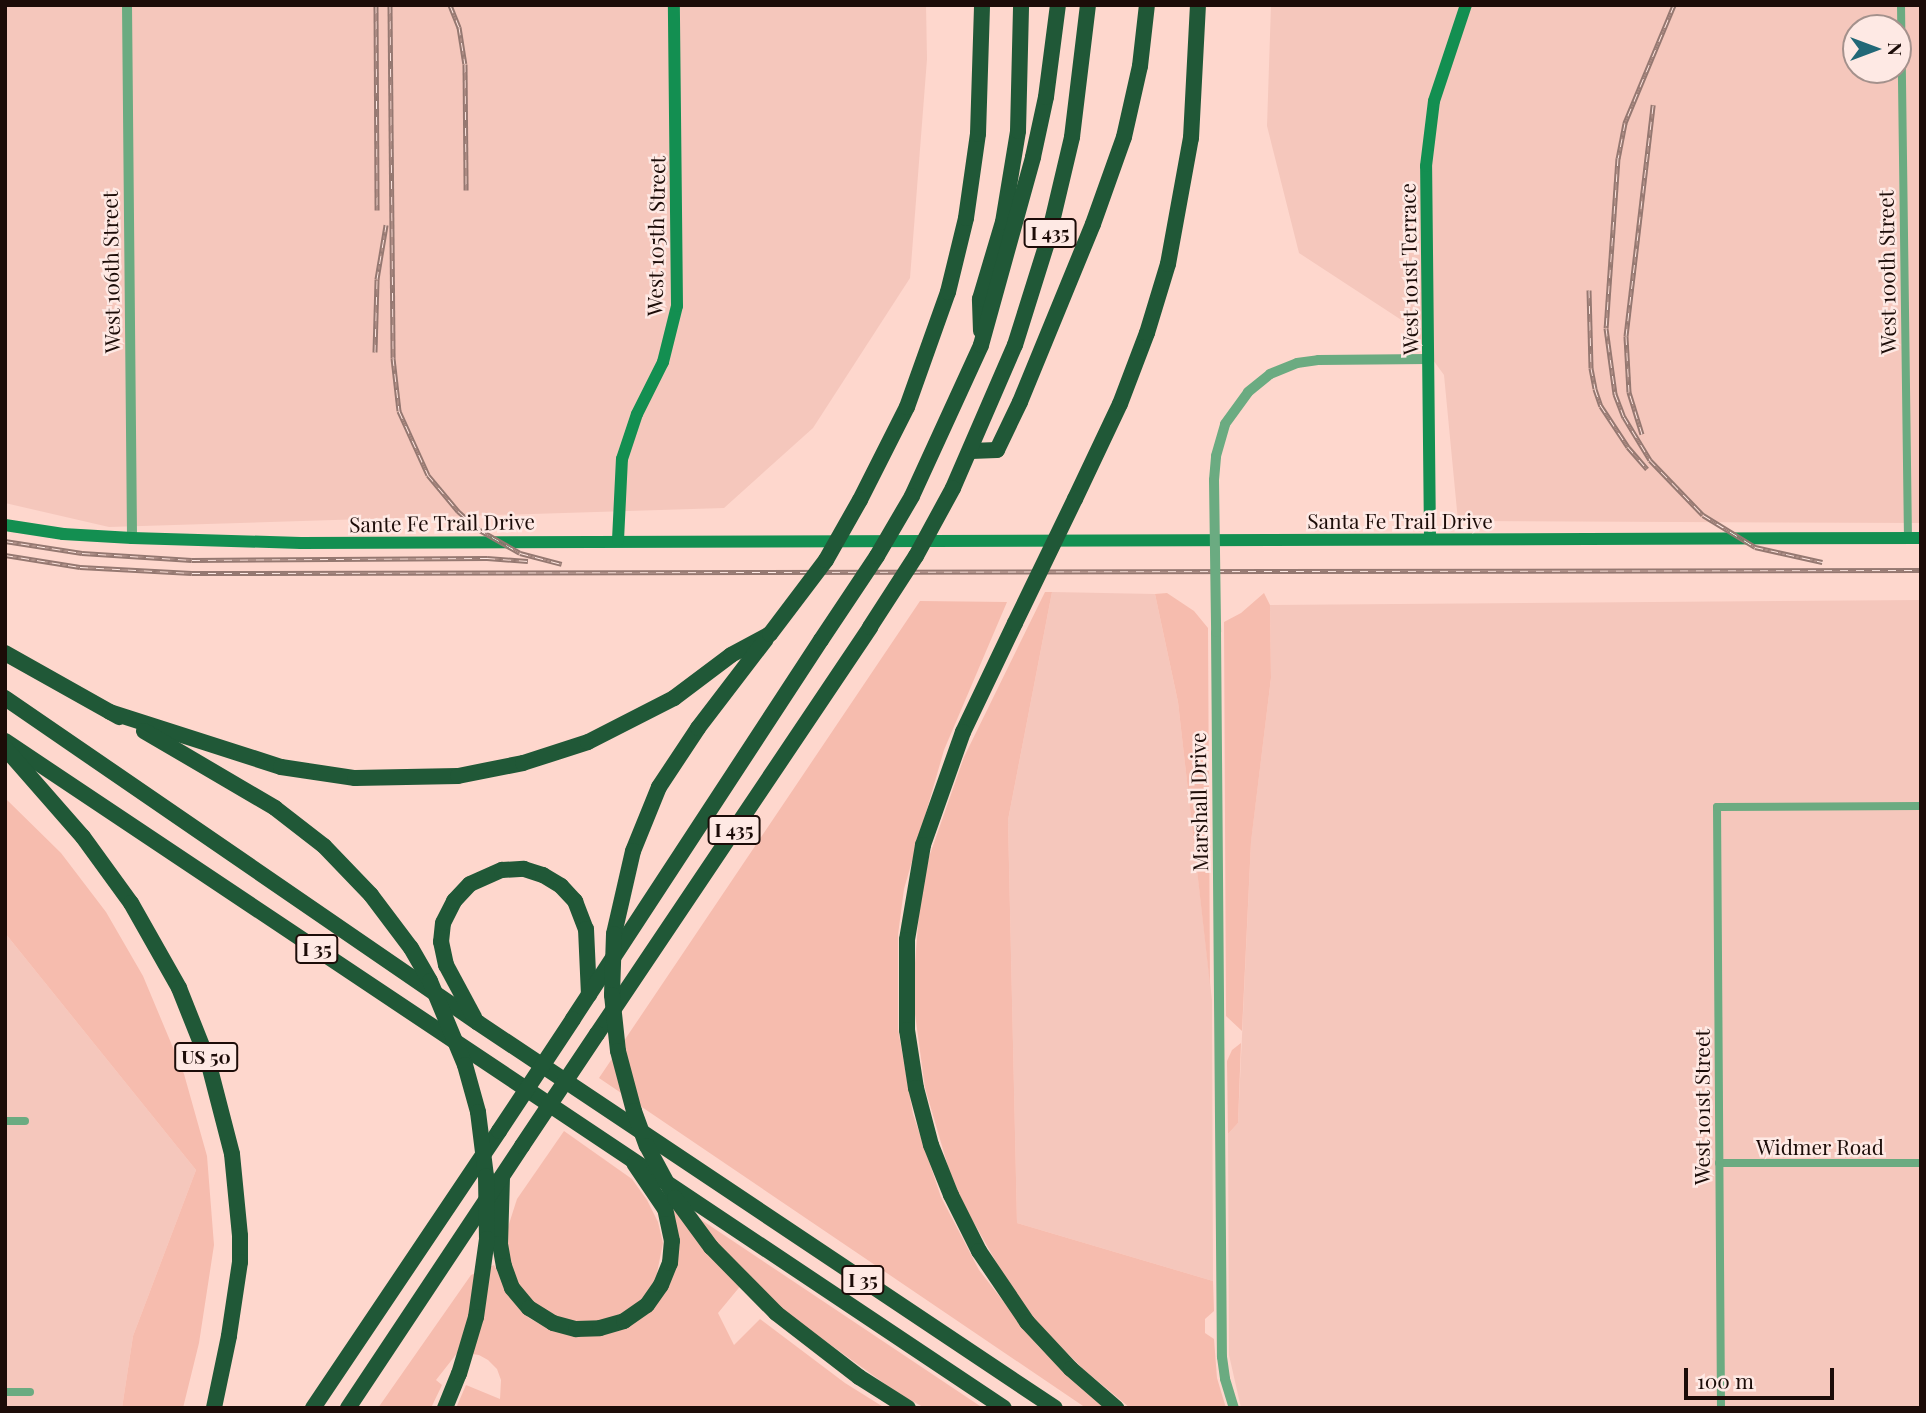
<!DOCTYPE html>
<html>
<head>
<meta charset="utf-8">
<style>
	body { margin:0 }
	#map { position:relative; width:1926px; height:1413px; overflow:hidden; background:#fed7cd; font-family:"Playfair Display",serif }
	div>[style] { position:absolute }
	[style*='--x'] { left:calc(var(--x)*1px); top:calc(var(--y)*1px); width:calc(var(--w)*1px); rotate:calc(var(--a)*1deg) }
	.built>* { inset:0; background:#f5c7bc }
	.green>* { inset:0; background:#f6bcae }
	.minor>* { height:8px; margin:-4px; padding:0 4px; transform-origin:4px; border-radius:4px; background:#6bab81 }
	.tertiary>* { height:10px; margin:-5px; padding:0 5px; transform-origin:5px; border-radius:5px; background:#6bab81 }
	.secondary>* { height:12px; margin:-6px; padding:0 6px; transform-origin:6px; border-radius:6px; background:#138f51 }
	.motorway>* { height:16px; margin:-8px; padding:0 8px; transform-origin:8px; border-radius:8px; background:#205837 }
	.rail>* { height:5px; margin-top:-2.5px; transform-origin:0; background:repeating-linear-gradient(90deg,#fee9e4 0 8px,#957871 0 16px); box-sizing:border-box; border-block:2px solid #957871 }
	.tertiary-bridge>* { height:10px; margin:-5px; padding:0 5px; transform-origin:5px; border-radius:5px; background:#6bab81 }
	.motorway-bridge>* { height:16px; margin:-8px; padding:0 8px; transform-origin:8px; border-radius:8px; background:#205837 }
	span { translate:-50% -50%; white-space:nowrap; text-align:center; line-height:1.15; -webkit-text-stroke:5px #fee9e4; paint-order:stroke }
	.shield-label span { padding:2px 5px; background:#fee9e4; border:2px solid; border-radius:5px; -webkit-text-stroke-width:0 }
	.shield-label { font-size:19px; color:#1c0c08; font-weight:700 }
	.street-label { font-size:21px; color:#1c0c08 }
	.frame { position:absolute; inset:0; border:7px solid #1c0c08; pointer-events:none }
	.north { position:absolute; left:1842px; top:14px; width:70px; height:70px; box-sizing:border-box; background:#fee9e4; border:2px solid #a4918c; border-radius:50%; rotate:90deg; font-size:19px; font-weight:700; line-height:28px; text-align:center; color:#1c0c08 }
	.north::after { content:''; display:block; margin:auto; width:24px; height:32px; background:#226877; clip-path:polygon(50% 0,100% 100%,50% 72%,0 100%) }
	.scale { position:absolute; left:1684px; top:1368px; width:150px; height:32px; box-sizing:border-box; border:4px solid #1c0c08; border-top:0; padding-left:9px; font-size:21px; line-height:24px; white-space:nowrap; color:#1c0c08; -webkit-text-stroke:5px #fee9e4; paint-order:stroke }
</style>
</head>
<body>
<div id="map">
	<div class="built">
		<i style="clip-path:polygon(5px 5px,926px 5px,927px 59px,910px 278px,813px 428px,724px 508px,109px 527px,5px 503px)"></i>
		<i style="clip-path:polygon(evenodd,1271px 5px,1921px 5px,1921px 523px,1458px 521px,1444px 375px,1406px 323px,1299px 253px,1267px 126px,1271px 5px,1856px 28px,1898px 28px,1898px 70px,1856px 70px,1856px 28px)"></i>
		<i style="clip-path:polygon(1052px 592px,1155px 594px,1178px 702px,1212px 1000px,1213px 1281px,1017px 1223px,1008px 820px)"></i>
		<i style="clip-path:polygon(1921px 600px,1921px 1408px,1241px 1408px,1229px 1355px,1228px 1134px,1238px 1123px,1251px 841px,1271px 678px,1270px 605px)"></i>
		<i style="clip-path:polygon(5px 933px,196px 1170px,133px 1336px,122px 1408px,5px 1408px)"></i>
	</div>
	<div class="green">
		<i style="clip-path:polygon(1045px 592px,1052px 592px,1008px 820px,1017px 1223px,1213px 1281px,1214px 1311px,1205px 1319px,1205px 1333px,1214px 1339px,1217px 1378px,1226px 1408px,1130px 1408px,1083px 1369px,1035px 1320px,1012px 1290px,965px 1207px,949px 1170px,925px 1088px,915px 1014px,914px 976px,920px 899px,929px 857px,964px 757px)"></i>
		<i style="clip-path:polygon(1167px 593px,1194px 611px,1208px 628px,1210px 985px,1178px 702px,1155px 594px)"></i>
		<i style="clip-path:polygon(1264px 593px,1270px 605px,1271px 678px,1251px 842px,1242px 1031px,1226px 1016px,1224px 622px,1241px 613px)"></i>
		<i style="clip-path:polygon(920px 601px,1007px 602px,944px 750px,904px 889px,898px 935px,898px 1029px,913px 1114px,941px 1197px,979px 1270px,1038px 1346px,1104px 1408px,1086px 1408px,599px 1078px)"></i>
		<i style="clip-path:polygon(5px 798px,61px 853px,106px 912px,143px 976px,184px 1074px,207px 1156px,214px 1245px,199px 1343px,183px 1408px,122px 1408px,133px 1336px,196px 1170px,5px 933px)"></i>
		<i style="clip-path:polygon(1241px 1043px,1238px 1123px,1228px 1134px,1227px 1061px,1232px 1050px)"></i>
		<i style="clip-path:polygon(564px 1131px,632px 1179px,647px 1200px,658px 1222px,663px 1243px,656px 1278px,645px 1296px,626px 1312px,602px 1321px,579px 1322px,559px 1319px,541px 1310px,516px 1283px,507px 1248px,507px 1230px,517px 1199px)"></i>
		<i style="clip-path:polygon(673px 1208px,694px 1215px,983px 1408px,925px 1408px,899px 1394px,789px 1315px,747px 1278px,718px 1313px,734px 1345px,760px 1319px,845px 1383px,885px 1408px,456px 1408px,466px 1385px,500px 1399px,501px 1380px,497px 1369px,488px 1360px,479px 1355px,458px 1352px,436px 1380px,442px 1385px,431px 1408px,378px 1408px,471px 1275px,494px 1265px,516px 1304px,529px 1318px,547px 1328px,645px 1314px,677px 1232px)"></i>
	</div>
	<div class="minor">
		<i style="--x:1901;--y:5;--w:533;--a:89.25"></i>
		<i style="--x:5;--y:1121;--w:20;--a:0"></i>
		<i style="--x:1719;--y:1163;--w:202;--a:0"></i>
		<i style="--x:5;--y:1392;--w:25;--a:0"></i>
		<i style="--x:1721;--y:1408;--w:601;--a:-90.38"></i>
		<i style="--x:1717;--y:807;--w:204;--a:-0.3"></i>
	</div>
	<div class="tertiary">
		<i style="--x:127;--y:5;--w:533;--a:89.46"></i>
		<i style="--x:1214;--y:480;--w:24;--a:-85"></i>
		<i style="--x:1216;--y:456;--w:33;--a:-74"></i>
		<i style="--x:1225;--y:424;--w:39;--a:-54"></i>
		<i style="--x:1248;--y:392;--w:28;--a:-39"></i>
		<i style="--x:1270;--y:374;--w:29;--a:-22"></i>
		<i style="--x:1297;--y:363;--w:21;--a:-8"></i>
		<i style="--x:1318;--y:360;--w:110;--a:-0.5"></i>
		<i style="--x:1216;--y:632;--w:725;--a:89.53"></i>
		<i style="--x:1222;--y:1357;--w:22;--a:82"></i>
		<i style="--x:1225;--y:1379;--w:30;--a:73"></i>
	</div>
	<div class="secondary">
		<i style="--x:5;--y:525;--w:59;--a:8.8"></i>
		<i style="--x:63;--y:534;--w:69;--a:3.3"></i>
		<i style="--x:132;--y:538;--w:169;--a:1.7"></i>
		<i style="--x:301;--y:543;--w:1620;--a:-0.18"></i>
		<i style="--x:1430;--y:538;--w:372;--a:-90.6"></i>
		<i style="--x:1426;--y:166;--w:65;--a:-83"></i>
		<i style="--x:1434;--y:101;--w:101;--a:-71.6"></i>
		<i style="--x:618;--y:540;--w:81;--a:-87.2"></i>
		<i style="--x:622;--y:459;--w:47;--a:-71.6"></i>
		<i style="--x:637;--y:414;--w:58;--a:-63.4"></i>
		<i style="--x:663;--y:362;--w:58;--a:-76"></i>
		<i style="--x:677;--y:306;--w:301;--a:-90.6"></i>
	</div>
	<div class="motorway">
		<i style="--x:981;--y:331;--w:32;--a:-92"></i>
		<i style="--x:980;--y:299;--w:80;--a:-73.4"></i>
		<i style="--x:1003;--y:222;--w:92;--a:-80.6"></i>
		<i style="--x:1018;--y:131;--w:126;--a:-88.6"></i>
		<i style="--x:971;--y:451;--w:26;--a:-2"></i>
		<i style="--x:997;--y:450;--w:53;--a:-64.4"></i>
		<i style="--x:1020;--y:402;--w:192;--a:-67.7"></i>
		<i style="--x:1093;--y:224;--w:92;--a:-70.4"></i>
		<i style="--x:1124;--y:137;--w:73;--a:-77.3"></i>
		<i style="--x:1140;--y:66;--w:61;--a:-83.5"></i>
		<i style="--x:953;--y:488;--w:156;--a:-66.6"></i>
		<i style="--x:1015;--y:345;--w:107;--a:-72.6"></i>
		<i style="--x:1047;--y:243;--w:109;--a:-76.7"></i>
		<i style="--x:1072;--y:137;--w:133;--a:-83.1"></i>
		<i style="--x:912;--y:496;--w:166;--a:-65.4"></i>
		<i style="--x:981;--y:345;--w:195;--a:-74.5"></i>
		<i style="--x:1033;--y:157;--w:61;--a:-77.8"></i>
		<i style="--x:1046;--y:97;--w:93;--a:-82.6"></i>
		<i style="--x:1075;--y:499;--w:105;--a:-64.7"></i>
		<i style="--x:1120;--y:404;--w:76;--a:-69.2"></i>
		<i style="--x:1147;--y:333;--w:72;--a:-73.1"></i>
		<i style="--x:1168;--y:264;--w:128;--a:-79.7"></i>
		<i style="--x:1191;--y:138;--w:133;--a:-87"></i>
		<i style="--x:860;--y:500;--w:104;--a:-63.2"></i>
		<i style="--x:907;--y:407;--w:122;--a:-70.4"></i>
		<i style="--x:948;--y:292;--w:76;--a:-76.3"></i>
		<i style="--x:966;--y:218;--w:85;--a:-81.9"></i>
		<i style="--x:978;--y:134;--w:129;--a:-88.2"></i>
		<i style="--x:1015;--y:623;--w:121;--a:115.5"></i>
		<i style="--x:963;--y:732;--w:120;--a:109.5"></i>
		<i style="--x:923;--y:845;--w:96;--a:99.6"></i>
		<i style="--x:907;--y:940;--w:90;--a:90"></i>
		<i style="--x:907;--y:1030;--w:59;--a:81.2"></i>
		<i style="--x:916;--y:1088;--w:59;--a:75.3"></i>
		<i style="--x:931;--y:1145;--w:54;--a:68.2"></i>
		<i style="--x:951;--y:1195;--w:63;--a:63.4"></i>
		<i style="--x:979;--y:1251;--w:86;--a:55.9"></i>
		<i style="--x:1027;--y:1322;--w:64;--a:46.9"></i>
		<i style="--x:1071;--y:1369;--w:60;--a:40.9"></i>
		<i style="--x:5;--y:653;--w:131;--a:29.3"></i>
		<i style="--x:5;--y:698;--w:573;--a:34.47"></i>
		<i style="--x:477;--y:1022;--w:695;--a:33.74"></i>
		<i style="--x:110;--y:712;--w:180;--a:17.8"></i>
		<i style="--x:281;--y:767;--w:75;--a:8.5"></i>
		<i style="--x:355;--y:778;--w:103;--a:-1.1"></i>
		<i style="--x:458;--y:776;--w:66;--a:-11.3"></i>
		<i style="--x:523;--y:763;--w:68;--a:-17.9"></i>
		<i style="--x:588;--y:742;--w:97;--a:-27.1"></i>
		<i style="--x:674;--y:698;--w:71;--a:-37"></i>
		<i style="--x:731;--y:655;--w:44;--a:-28.3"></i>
		<i style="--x:144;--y:731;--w:152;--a:30.4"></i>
		<i style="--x:275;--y:808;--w:62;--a:37.8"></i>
		<i style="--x:324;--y:846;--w:68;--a:46.2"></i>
		<i style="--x:5;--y:741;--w:1201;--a:33.73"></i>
		<i style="--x:5;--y:748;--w:118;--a:48.8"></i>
		<i style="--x:83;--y:837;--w:82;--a:54"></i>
		<i style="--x:131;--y:903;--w:98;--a:60.5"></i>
		<i style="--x:179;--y:988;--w:79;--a:68.3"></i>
		<i style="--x:208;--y:1061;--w:96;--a:75.5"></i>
		<i style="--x:232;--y:1154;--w:82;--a:84.4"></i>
		<i style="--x:240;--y:1236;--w:26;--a:90"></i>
		<i style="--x:240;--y:1262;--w:75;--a:98.5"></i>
		<i style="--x:229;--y:1336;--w:74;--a:101.8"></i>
		<i style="--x:659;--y:787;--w:71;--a:-56.5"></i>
		<i style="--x:698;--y:728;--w:112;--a:-52.6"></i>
		<i style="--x:474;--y:1017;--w:59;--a:-118.3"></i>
		<i style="--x:446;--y:965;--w:24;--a:-102"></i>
		<i style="--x:441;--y:942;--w:19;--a:-84"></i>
		<i style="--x:443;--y:923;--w:25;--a:-63"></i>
		<i style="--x:454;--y:901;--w:23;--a:-47"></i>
		<i style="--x:470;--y:884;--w:35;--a:-24"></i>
		<i style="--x:502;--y:870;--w:22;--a:-3"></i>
		<i style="--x:524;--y:869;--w:20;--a:18"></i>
		<i style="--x:543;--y:875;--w:21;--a:31"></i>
		<i style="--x:561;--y:886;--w:21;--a:47"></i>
		<i style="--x:575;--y:901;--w:30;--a:69"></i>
		<i style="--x:586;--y:929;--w:66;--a:87.4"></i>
		<i style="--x:573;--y:1019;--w:453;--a:-56.8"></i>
		<i style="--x:597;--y:1034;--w:490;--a:-56.1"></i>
		<i style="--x:502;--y:1177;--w:67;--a:91.7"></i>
		<i style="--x:500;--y:1244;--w:22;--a:80"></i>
		<i style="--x:504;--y:1266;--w:23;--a:70"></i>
		<i style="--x:512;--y:1288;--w:26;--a:50"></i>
		<i style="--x:529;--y:1308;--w:28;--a:32"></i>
		<i style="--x:553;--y:1323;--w:24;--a:15"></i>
		<i style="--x:576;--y:1329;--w:24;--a:-2"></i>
		<i style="--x:600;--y:1328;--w:25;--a:-16"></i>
		<i style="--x:624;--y:1321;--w:28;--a:-35"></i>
		<i style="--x:647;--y:1305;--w:24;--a:-55"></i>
		<i style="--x:661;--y:1285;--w:24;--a:-68"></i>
		<i style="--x:670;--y:1263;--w:22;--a:-85"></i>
		<i style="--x:672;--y:1241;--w:33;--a:-102"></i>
		<i style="--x:665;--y:1209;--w:55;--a:-124"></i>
		<i style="--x:776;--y:1313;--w:105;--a:37.6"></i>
		<i style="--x:859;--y:1377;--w:58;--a:32.3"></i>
		<i style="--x:313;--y:1408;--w:334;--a:-56.1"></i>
		<i style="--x:348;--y:1408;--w:315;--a:-56.4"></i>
		<i style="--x:445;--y:1408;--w:37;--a:-68"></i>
	</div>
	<div class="rail">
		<i style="--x:376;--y:5;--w:205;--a:89.7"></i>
		<i style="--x:390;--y:5;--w:353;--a:89.5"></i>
		<i style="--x:393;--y:358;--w:53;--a:83.5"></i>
		<i style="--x:399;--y:411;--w:70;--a:65.6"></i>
		<i style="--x:428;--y:475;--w:47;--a:50.2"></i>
		<i style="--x:458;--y:511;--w:27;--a:42"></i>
		<i style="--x:478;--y:529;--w:48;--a:29.7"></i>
		<i style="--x:520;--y:553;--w:43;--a:14.7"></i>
		<i style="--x:450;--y:5;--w:24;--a:68"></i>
		<i style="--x:459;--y:27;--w:37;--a:81"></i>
		<i style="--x:465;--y:64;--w:126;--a:89.5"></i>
		<i style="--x:1674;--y:5;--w:128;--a:112.6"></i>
		<i style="--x:1625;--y:123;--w:36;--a:101"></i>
		<i style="--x:1618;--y:158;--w:170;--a:94"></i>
		<i style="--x:1606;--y:328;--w:67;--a:82.2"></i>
		<i style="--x:1615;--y:394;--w:25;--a:69"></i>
		<i style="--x:1624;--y:417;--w:50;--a:58.8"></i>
		<i style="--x:1650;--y:460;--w:76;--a:46.1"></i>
		<i style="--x:1703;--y:515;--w:61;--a:31.6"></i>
		<i style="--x:1755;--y:547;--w:69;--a:12.6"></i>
		<i style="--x:1589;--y:290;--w:78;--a:88.5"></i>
		<i style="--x:1591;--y:368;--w:21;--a:79"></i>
		<i style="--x:1595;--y:389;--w:18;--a:71"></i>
		<i style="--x:1601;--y:406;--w:49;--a:56.6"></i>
		<i style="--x:1628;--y:447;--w:29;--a:49"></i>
		<i style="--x:375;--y:352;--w:73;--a:-88.4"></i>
		<i style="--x:377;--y:279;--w:55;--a:-80.5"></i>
		<i style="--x:1642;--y:434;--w:44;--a:-107.2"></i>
		<i style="--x:1629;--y:392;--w:56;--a:-93.1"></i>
		<i style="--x:1626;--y:336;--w:233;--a:-83.3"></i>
		<i style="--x:5;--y:541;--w:78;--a:8.9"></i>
		<i style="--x:82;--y:553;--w:110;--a:3.6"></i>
		<i style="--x:192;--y:560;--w:295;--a:-0.4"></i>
		<i style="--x:487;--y:558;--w:41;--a:4.2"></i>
		<i style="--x:5;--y:555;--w:76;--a:9.1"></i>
		<i style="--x:80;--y:567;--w:112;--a:3.1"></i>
		<i style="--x:192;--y:573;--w:1729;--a:-0.1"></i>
	</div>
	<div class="tertiary-bridge">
		<i style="--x:1214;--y:480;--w:152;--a:89.2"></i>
	</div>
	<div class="motorway-bridge">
		<i style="--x:1015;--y:623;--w:138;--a:-64.2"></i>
		<i style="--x:870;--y:627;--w:85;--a:-57.1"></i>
		<i style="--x:916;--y:556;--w:77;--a:-61.4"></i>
		<i style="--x:770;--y:634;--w:93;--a:-52.9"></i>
		<i style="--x:826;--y:560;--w:69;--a:-60.5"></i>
		<i style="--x:821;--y:640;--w:101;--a:-56.3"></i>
		<i style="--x:877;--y:556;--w:69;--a:-59.7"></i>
		<i style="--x:659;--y:787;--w:69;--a:112.1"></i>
		<i style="--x:633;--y:851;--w:85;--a:102.9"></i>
		<i style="--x:614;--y:934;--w:61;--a:91.9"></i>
		<i style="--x:612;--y:995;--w:56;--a:83.9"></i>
		<i style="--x:618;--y:1051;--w:62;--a:75.1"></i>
		<i style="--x:634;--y:1111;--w:37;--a:70"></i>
		<i style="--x:647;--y:1146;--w:59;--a:61.7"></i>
		<i style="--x:675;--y:1198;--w:61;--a:53.7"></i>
		<i style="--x:711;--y:1247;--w:93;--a:45.4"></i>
		<i style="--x:371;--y:895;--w:66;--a:53"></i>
		<i style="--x:411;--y:948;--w:38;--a:60"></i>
		<i style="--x:430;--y:981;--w:91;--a:67.4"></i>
		<i style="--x:465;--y:1065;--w:49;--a:74.5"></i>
		<i style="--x:478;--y:1112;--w:64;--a:82.9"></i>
		<i style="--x:486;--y:1176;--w:63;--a:89.1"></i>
		<i style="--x:487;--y:1239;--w:79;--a:98"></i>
		<i style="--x:476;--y:1317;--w:59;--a:106.6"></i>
		<i style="--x:499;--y:1131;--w:134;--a:-56.5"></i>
		<i style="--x:522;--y:1146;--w:135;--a:-56.2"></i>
	</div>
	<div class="shield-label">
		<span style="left:1050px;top:233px">I 435</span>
		<span style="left:734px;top:830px">I 435</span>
		<span style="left:317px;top:949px">I 35</span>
		<span style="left:206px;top:1057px">US 50</span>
		<span style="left:863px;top:1280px">I 35</span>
	</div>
	<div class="street-label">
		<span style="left:655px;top:236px;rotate:-89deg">West 105th Street</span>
		<span style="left:1408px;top:269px;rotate:-91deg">West 101st Terrace</span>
		<span style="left:110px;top:272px;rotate:-91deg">West 106th Street</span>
		<span style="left:1886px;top:272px;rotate:-91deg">West 100th Street</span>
		<span style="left:1400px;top:520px">Santa Fe Trail Drive</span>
		<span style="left:442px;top:522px;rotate:-1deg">Sante Fe Trail Drive</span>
		<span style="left:1198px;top:802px;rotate:-91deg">Marshall Drive</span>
		<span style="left:1701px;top:1107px;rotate:-90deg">West 101st Street</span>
		<span style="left:1820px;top:1146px">Widmer Road</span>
	</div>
	<div class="frame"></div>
	<div class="north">N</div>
	<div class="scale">100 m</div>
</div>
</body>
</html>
